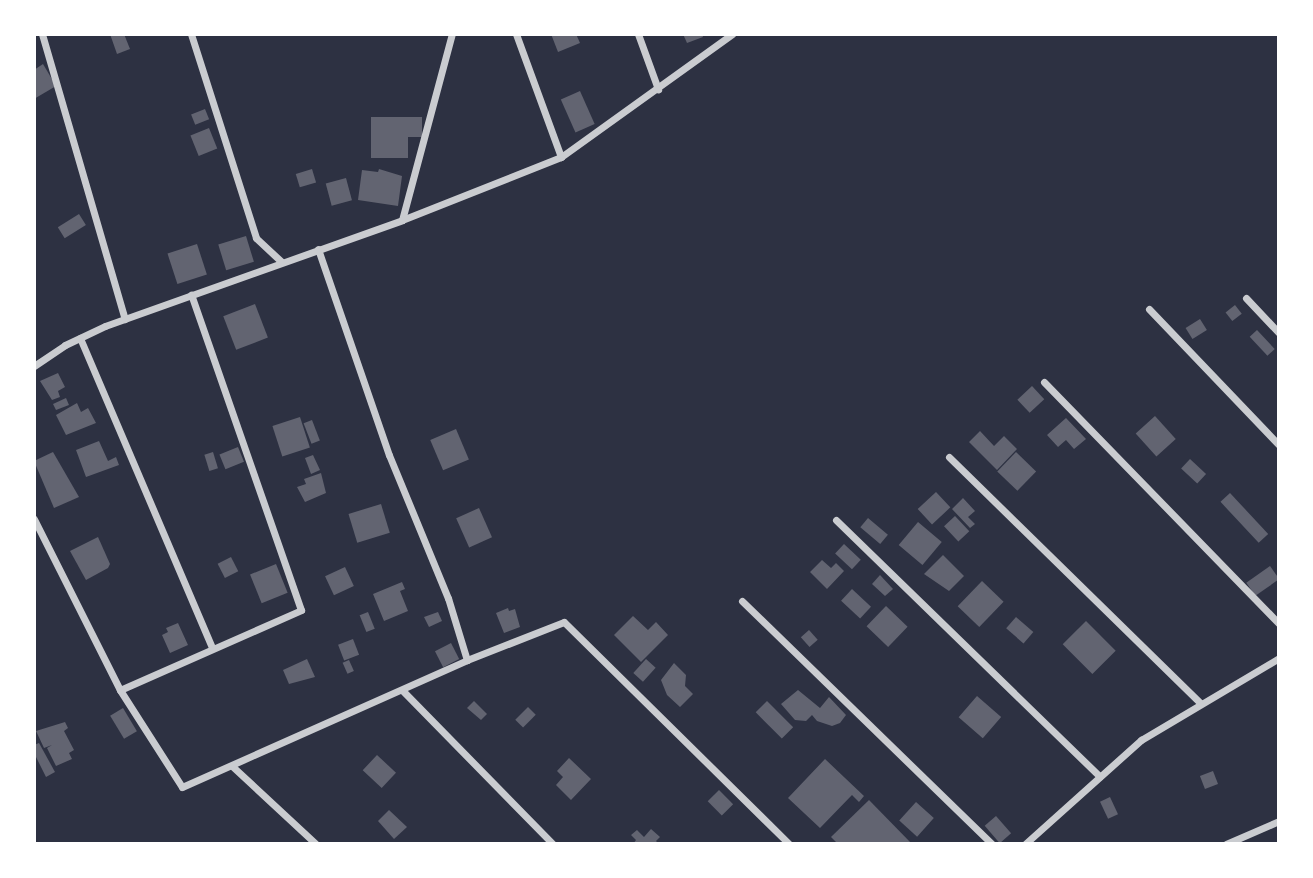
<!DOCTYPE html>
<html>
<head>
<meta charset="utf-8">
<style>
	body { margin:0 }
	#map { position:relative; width:1313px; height:878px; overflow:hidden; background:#2d3142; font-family:"Public Sans",sans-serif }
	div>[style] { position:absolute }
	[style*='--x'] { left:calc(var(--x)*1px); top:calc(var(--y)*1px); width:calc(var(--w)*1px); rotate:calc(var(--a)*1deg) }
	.building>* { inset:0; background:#626471; transform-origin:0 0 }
	.minor>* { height:7px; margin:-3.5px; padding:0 3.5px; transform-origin:3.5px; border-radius:3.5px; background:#caccd0 }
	span { translate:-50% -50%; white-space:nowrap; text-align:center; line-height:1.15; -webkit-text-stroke:8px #fff; paint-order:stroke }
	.frame { position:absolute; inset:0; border:36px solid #fff; pointer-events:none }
</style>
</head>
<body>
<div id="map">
	<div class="building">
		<i style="clip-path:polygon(110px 34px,124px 34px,130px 49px,117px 54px)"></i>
		<i style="clip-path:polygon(551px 34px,576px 34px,580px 43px,558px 52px)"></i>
		<i style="clip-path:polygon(683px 34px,702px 34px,703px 37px,687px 43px)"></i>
		<i style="clip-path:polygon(43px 64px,56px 86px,34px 99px,34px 70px)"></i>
		<i style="left:580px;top:91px;width:36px;height:21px;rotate:66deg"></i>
		<i style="left:205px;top:109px;width:11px;height:15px;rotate:68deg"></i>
		<i style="clip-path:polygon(371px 117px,422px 117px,422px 137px,408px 137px,408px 158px,371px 158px)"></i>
		<i style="left:209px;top:128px;width:22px;height:20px;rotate:68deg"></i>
		<i style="left:312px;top:169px;width:14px;height:17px;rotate:73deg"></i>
		<i style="clip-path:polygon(379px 169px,402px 176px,398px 206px,358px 200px,362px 170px,378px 172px)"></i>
		<i style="left:346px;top:178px;width:23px;height:21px;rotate:75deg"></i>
		<i style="left:79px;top:214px;width:13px;height:25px;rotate:58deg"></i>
		<i style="left:246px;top:236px;width:27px;height:29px;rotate:73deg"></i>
		<i style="left:197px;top:244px;width:32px;height:31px;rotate:72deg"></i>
		<i style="left:255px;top:304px;width:36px;height:34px;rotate:69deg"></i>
		<i style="left:1235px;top:305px;width:11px;height:12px;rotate:52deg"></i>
		<i style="left:1200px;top:319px;width:13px;height:17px;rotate:58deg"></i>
		<i style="left:1257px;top:330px;width:26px;height:10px;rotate:47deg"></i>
		<i style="clip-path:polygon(58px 373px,65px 387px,58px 391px,60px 397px,52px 400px,40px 381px)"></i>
		<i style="left:1032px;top:386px;width:18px;height:20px;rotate:47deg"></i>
		<i style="clip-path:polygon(66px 398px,69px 405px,56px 410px,53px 404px)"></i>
		<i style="clip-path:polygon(77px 403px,81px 412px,88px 408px,96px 423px,66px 435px,56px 415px)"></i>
		<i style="left:1155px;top:416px;width:31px;height:26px;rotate:48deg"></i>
		<i style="left:300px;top:417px;width:32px;height:29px;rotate:72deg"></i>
		<i style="clip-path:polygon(1066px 418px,1086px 439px,1074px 449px,1066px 440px,1058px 447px,1047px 435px)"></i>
		<i style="left:312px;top:420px;width:22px;height:9px;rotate:69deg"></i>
		<i style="left:456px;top:429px;width:33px;height:28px;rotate:67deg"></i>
		<i style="clip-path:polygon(980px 431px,994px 446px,1004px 436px,1017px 449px,997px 470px,969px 442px)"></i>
		<i style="clip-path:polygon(99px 441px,108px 461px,116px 457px,119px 465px,86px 477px,76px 450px)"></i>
		<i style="left:238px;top:447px;width:16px;height:20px;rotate:68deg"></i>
		<i style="clip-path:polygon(53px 452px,79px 497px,54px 508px,34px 461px)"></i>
		<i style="left:213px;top:452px;width:17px;height:9px;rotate:73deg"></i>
		<i style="left:1016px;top:452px;width:28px;height:27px;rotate:44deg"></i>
		<i style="clip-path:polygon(313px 455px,320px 470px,311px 474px,305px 458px)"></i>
		<i style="left:1190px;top:459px;width:22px;height:13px;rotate:43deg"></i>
		<i style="clip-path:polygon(321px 473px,326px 493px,305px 502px,297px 487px,306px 484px,304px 479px)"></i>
		<i style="left:936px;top:492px;width:21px;height:25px;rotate:47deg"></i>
		<i style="left:1230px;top:493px;width:56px;height:13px;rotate:47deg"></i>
		<i style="clip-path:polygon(963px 498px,975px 511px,968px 517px,975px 524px,970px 528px,952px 509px)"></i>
		<i style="left:381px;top:504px;width:30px;height:34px;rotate:73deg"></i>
		<i style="left:479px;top:508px;width:32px;height:25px;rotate:66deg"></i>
		<i style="left:955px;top:516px;width:21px;height:15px;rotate:47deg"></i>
		<i style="left:868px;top:518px;width:26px;height:12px;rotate:40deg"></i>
		<i style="left:918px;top:522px;width:31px;height:30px;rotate:40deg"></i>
		<i style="clip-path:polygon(98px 537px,110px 564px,108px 568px,86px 580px,70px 551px)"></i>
		<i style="left:844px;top:544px;width:23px;height:13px;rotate:43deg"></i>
		<i style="clip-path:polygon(943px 555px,964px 576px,949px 591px,924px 574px)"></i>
		<i style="left:231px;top:557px;width:16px;height:15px;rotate:63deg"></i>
		<i style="clip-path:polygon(822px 560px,831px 568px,836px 563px,844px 571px,827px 589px,810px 572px)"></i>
		<i style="left:276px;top:564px;width:31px;height:28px;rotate:68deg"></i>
		<i style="left:1270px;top:566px;width:16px;height:29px;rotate:55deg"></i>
		<i style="left:345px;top:567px;width:21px;height:22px;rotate:65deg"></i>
		<i style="clip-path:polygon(880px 575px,893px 589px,885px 596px,872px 584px)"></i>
		<i style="left:982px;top:581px;width:30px;height:35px;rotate:44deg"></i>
		<i style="clip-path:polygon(402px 582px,405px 589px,400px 591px,408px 611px,384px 621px,373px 594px)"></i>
		<i style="left:852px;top:589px;width:26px;height:16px;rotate:43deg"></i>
		<i style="left:886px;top:606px;width:30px;height:28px;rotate:44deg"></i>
		<i style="clip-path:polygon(508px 608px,509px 611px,515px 609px,520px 627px,504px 633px,496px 613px)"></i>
		<i style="left:368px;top:612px;width:18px;height:9px;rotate:68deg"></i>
		<i style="clip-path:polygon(438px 612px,442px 621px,429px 627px,424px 617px)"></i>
		<i style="clip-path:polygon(633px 616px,648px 630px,656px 622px,668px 635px,641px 662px,614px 635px)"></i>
		<i style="left:1016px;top:617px;width:23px;height:15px;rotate:41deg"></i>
		<i style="left:1086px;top:621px;width:42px;height:33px;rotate:45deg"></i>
		<i style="clip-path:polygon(178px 623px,188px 645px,170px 653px,162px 635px,168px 632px,166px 628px)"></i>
		<i style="left:809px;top:630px;width:13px;height:11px;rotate:48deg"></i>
		<i style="left:353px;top:639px;width:17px;height:16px;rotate:69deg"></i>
		<i style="left:451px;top:643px;width:18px;height:18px;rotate:63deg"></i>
		<i style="clip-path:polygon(307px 659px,315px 677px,289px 684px,283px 670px)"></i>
		<i style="left:646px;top:659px;width:13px;height:19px;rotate:42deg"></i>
		<i style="left:349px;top:660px;width:12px;height:7px;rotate:66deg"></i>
		<i style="clip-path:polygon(674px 663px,686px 675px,685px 686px,693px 694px,680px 707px,667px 695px,661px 680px)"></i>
		<i style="clip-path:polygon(798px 690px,820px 708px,829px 697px,846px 715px,840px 723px,832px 726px,817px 721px,812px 715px,806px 721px,795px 720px,781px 704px)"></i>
		<i style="left:977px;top:696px;width:32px;height:28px;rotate:41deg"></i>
		<i style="clip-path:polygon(474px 701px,487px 714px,481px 720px,467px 708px)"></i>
		<i style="left:767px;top:701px;width:37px;height:16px;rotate:45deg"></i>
		<i style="left:528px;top:707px;width:11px;height:18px;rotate:45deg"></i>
		<i style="left:123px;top:708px;width:27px;height:15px;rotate:59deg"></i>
		<i style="clip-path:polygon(65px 722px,68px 728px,64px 731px,74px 750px,69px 753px,72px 759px,56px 766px,47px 748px,52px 745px,44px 748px,36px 731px)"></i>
		<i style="clip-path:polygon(39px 743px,55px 772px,46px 777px,34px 753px,34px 745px)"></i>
		<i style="left:377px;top:755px;width:26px;height:21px;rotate:43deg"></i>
		<i style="clip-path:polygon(569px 758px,591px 779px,571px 800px,556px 785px,563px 777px,557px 771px)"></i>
		<i style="clip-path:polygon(825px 759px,864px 796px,859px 802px,852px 795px,820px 828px,788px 798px)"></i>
		<i style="left:1213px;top:771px;width:14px;height:14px;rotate:69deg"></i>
		<i style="left:719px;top:790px;width:20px;height:16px;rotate:45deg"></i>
		<i style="left:1110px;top:797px;width:19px;height:11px;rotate:65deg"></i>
		<i style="clip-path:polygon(869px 800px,912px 844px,838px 844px,831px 837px)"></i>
		<i style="left:916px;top:802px;width:24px;height:25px;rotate:42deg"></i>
		<i style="clip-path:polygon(389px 810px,407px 827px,394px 839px,378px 821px)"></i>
		<i style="left:996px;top:816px;width:23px;height:15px;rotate:49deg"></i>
		<i style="clip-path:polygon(651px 829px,660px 837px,656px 841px,659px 844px,633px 844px,636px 840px,631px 835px,637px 830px,644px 837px)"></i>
	</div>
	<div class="minor">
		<i style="--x:42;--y:34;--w:297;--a:73.8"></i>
		<i style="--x:191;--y:34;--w:214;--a:72.3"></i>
		<i style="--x:256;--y:238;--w:35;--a:43"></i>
		<i style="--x:516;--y:34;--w:131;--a:69.9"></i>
		<i style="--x:638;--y:34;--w:59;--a:70"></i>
		<i style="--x:402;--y:220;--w:193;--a:-75"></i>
		<i style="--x:318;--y:249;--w:218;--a:71"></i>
		<i style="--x:389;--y:455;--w:155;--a:67.6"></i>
		<i style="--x:448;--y:598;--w:65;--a:73"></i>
		<i style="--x:1246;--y:298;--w:48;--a:46.7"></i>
		<i style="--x:1149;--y:309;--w:188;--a:46.3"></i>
		<i style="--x:80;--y:338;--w:336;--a:66.9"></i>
		<i style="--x:34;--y:366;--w:37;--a:-34"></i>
		<i style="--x:65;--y:345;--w:44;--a:-25.4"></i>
		<i style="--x:105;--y:326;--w:315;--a:-19.6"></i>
		<i style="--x:402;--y:220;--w:171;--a:-21.6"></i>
		<i style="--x:561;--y:157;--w:211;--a:-35.7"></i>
		<i style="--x:1044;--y:382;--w:337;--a:45.8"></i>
		<i style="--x:949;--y:457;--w:351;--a:44.4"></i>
		<i style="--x:34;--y:519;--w:191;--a:63.3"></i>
		<i style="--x:120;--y:690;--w:115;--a:57.4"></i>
		<i style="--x:182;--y:787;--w:312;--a:-24"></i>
		<i style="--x:467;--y:660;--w:104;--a:-21.4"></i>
		<i style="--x:564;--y:622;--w:316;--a:44.6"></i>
		<i style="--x:836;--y:520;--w:368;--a:44.2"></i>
		<i style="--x:742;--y:601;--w:349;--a:44.2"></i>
		<i style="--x:120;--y:690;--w:198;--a:-23.8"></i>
		<i style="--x:301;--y:610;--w:334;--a:-109.2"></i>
		<i style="--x:403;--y:691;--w:214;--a:45.6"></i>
		<i style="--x:232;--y:766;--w:115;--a:42.9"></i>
		<i style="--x:1025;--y:844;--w:156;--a:-41.9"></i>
		<i style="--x:1141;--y:740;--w:161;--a:-30.7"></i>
		<i style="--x:1226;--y:844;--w:58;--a:-23.5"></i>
	</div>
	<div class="frame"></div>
</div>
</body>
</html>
